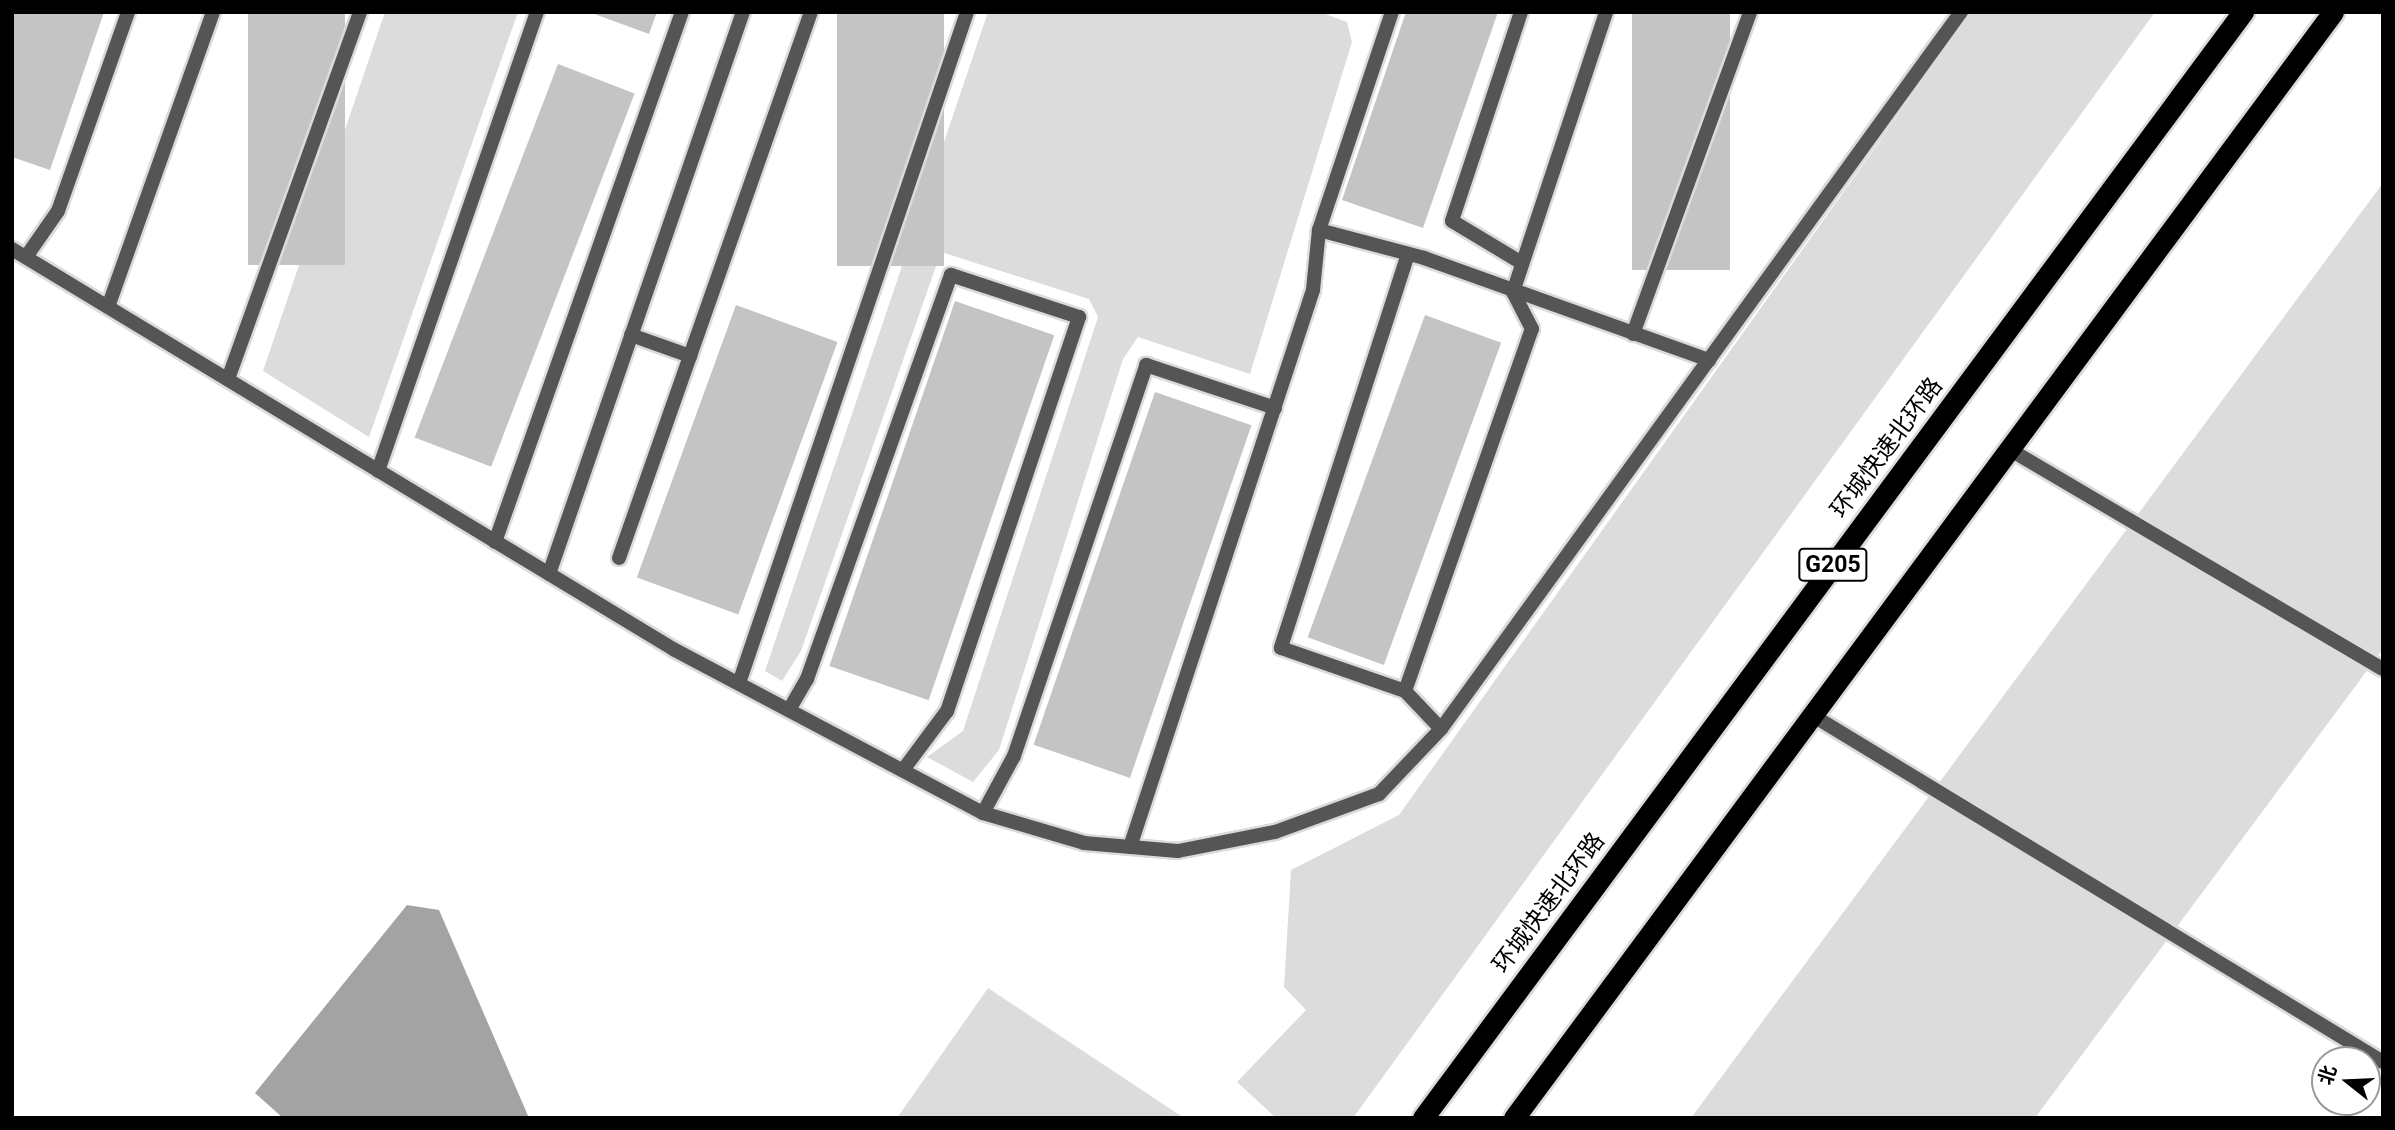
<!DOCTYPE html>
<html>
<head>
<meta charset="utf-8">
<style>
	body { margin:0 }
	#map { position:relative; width:2395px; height:1130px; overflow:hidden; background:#fff; font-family:Roboto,"Noto Sans SC",sans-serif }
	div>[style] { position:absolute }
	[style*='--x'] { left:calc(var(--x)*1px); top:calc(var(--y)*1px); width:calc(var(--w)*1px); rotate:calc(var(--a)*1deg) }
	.green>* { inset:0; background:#dcdcdc }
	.water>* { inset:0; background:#a3a3a3 }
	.building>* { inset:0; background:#c4c4c4; transform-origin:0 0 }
	.roads { filter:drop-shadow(2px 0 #dbdbdb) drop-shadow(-2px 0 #dbdbdb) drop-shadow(0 2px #dbdbdb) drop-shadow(0 -2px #dbdbdb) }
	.street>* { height:14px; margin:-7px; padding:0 7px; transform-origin:7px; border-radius:7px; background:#555 }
	.highway>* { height:21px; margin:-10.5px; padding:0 10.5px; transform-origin:10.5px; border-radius:10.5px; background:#000 }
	span { translate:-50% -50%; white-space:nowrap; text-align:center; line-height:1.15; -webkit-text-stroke:5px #fff; paint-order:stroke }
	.shield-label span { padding:2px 5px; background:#fff; border:2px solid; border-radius:5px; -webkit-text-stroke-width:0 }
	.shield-label { font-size:23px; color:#000; font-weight:700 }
	.street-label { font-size:24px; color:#000 }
	.frame { position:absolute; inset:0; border:14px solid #000; pointer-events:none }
	.north { position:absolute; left:2311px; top:1046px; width:70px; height:70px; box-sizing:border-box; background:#fff; border:2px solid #999; border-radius:50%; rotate:288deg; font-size:19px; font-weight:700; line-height:28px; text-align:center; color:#000 }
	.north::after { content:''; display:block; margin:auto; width:24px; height:32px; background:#000; clip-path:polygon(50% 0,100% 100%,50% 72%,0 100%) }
</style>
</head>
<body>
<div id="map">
	<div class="green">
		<i style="clip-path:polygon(385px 12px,518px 12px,369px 437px,263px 371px)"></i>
		<i style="clip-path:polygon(988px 12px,1320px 12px,1347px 22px,1352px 42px,1250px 374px,1138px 337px,1123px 359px,999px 750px,973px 782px,927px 757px,963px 731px,1098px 317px,1089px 299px,941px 252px,801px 651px,782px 681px,765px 671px)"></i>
		<i style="clip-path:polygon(1972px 12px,2155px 12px,1353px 1118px,1276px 1118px,1237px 1082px,1306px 1010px,1284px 987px,1291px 870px,1399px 815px)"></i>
		<i style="clip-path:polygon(2383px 183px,2383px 649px,2035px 1118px,1691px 1118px)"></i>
		<i style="clip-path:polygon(988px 988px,1184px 1118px,897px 1118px)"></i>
	</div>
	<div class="water">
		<i style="clip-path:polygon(407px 905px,439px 910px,529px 1118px,283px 1118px,255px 1093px)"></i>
	</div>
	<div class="building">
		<i style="clip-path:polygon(12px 12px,104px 12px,50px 170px,12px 157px)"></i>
		<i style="left:248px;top:12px;width:97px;height:253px"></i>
		<i style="clip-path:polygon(589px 12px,657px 12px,649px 34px)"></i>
		<i style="left:837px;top:12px;width:107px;height:254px"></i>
		<i style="clip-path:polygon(1406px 12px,1498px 12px,1423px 228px,1342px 200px)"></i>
		<i style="left:1632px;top:12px;width:98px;height:258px"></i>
		<i style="left:558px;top:64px;width:82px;height:400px;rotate:21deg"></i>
		<i style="left:955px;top:301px;width:105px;height:386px;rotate:19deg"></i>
		<i style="left:736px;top:305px;width:108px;height:290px;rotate:20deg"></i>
		<i style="left:1425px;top:315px;width:81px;height:343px;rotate:20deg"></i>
		<i style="left:1155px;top:392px;width:102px;height:373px;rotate:19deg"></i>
	</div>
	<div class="roads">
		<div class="street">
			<i style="--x:1521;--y:12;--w:220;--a:108.3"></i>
			<i style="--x:1452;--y:221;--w:82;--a:31"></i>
			<i style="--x:1319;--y:230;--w:109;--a:14.9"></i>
			<i style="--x:1424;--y:258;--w:303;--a:19.7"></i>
			<i style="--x:12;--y:249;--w:775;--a:31.17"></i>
			<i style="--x:675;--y:650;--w:348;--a:27.9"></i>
			<i style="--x:983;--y:813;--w:105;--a:16.5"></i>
			<i style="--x:1084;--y:843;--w:94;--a:4.9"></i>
			<i style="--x:1178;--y:851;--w:99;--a:-11.1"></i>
			<i style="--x:1275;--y:832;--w:111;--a:-20.1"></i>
			<i style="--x:1379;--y:794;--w:90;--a:-46.4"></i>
			<i style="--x:1441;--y:729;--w:886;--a:-54.05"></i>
			<i style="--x:1408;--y:254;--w:414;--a:107.9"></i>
			<i style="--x:1281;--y:648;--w:131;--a:19.1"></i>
			<i style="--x:1405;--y:691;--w:52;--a:46.5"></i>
			<i style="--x:26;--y:257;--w:56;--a:-55.2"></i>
			<i style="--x:58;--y:211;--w:211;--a:-70.6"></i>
			<i style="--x:108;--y:307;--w:313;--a:-70.4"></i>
			<i style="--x:1633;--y:334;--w:343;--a:-70"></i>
			<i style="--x:631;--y:335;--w:63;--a:19.6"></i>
			<i style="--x:228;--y:379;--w:390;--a:-70.2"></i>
			<i style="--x:2009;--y:449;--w:434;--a:30.5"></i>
			<i style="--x:378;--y:471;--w:486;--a:-70.9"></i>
			<i style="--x:495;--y:542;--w:562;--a:-70.57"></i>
			<i style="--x:619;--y:558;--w:579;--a:-70.63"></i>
			<i style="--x:549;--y:574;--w:595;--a:-70.96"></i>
			<i style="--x:739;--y:683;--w:709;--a:-71.23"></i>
			<i style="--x:1405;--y:691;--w:384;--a:-70.7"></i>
			<i style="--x:1532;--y:329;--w:42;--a:-117.2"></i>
			<i style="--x:1513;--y:292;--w:295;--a:-71.6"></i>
			<i style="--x:789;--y:710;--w:36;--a:-60"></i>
			<i style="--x:807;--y:679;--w:429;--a:-70.4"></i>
			<i style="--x:951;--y:275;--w:135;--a:18.2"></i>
			<i style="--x:1079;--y:317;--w:416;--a:108.5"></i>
			<i style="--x:947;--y:711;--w:74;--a:126.7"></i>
			<i style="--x:1812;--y:715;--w:668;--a:31.29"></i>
			<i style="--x:983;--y:813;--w:65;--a:-61.5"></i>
			<i style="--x:1014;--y:756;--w:413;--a:-71.3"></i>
			<i style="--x:1146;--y:365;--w:136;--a:18.4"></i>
			<i style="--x:1130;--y:847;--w:586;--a:-71.81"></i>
			<i style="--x:1313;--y:290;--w:60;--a:-84.3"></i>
			<i style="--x:1319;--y:230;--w:230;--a:-71.5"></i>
		</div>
		<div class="highway">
			<i style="--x:1423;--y:1118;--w:1377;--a:-53.45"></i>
			<i style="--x:1514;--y:1118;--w:1376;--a:-53.48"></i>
		</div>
	</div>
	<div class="shield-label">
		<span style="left:1833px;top:565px">G205</span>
	</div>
	<div class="street-label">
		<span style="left:1887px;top:448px;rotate:-53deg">环城快速北环路</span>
		<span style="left:1549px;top:903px;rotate:-53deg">环城快速北环路</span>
	</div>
	<div class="frame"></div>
	<div class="north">北</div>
</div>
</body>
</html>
